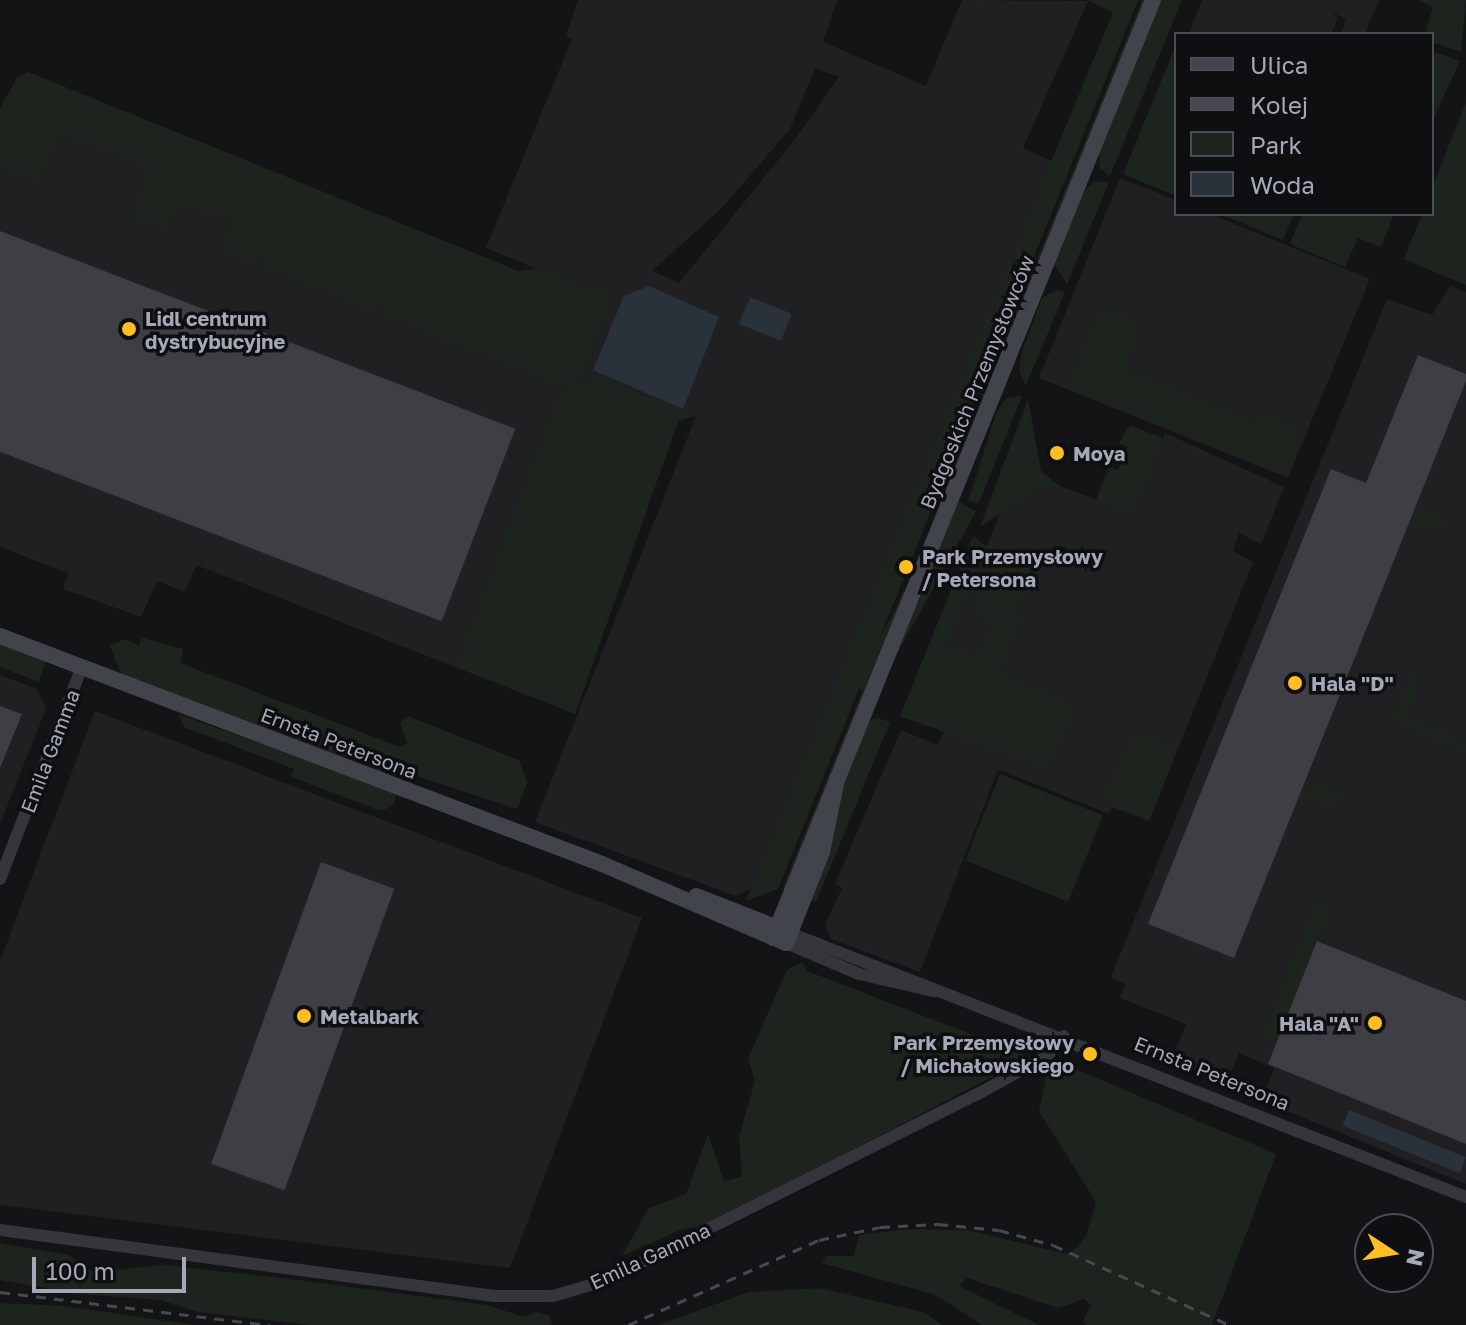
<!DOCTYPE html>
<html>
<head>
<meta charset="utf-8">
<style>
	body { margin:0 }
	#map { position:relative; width:1466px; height:1325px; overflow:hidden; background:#141416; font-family:"Golos Text",sans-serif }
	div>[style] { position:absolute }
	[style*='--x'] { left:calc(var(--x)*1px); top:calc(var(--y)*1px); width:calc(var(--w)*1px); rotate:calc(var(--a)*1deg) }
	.built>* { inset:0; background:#202023 }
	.green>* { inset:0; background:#1c241d; transform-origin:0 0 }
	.water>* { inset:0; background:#29323b; transform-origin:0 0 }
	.building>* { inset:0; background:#3e3e44; transform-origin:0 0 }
	.street>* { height:12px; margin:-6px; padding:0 6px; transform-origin:6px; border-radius:6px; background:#35353b }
	.secondary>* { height:16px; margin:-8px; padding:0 8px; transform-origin:8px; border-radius:8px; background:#42444c }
	.rail>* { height:3px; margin-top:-1.5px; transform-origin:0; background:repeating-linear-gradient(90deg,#474951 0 10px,transparent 0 18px) }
	.dots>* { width:22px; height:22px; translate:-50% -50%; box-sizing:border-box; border:4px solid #0f0f11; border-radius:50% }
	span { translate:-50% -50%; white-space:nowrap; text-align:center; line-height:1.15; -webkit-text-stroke:7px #0f0f11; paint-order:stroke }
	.poi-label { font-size:20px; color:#a4a9b8; font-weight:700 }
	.left { translate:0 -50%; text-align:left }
	.right { translate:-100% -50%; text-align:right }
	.street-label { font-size:20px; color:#a4a9b8 }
	.legend { position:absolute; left:1174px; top:32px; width:260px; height:184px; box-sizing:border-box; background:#0f0f11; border:2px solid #4b4d54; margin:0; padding:10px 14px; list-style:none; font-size:24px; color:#a4a9b8 }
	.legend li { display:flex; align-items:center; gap:16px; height:40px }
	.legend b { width:40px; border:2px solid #4b4d54 }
	.north { position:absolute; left:1354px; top:1213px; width:80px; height:80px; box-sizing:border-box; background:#0f0f11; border:2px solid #4b4d54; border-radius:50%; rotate:102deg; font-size:22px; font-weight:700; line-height:32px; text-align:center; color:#a4a9b8 }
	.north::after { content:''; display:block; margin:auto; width:28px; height:36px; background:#ffbe23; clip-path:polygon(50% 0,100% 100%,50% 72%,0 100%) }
	.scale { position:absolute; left:32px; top:1257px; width:154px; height:36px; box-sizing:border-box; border:4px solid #a4a9b8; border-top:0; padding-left:10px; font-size:24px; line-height:28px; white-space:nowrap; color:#a4a9b8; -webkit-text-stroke:6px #0f0f11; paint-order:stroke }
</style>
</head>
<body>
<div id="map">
	<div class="built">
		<i style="clip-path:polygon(evenodd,578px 0,837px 0,823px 42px,926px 86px,962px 0,1088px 1px,1023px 148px,1052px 161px,759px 885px,736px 896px,535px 822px,696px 416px,678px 421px,575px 714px,196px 565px,185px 592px,157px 581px,141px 617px,63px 589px,68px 573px,0 547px,0 108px,17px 78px,28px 72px,518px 271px,550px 274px,486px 248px,572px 39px,566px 36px,578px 0,815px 68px,839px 77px,796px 138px,679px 283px,652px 271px,723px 207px,790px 129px,815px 68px)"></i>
		<i style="clip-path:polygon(1202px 0,1379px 0,1365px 34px,1341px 34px,1346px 19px,1329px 11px,1338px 17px,1331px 34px,1189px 34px)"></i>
		<i style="clip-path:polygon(1120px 178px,1176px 200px,1176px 214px,1210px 214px,1370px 279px,1288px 478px,1039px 378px)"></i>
		<i style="clip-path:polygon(1450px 286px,1466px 292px,1466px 1184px,1262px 1101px,1274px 1068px,1239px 1053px,1230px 1074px,1211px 1076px,1172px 1060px,1186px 1024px,1120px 998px,1125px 984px,1111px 977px,1387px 299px,1432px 315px)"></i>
		<i style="clip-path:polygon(1165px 433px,1284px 487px,1261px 544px,1239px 533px,1233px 551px,1253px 562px,1149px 821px,1112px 807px,1109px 814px,998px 769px,920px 972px,831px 939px,825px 925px,842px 888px,835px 884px,901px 730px,938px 745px,950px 719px,945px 652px,1017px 470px,1132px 513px)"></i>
		<i style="clip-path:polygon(0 675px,37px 689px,46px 709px,0 824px)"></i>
		<i style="clip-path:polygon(95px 711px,642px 918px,510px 1268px,0 1205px,0 961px)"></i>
	</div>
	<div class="green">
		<i style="clip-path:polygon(1086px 0,1138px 0,778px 889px,746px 901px,1113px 12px)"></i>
		<i style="clip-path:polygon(1142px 0,1147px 0,946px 489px,945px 487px)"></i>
		<i style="clip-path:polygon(1159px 0,1182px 0,1110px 176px,1100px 169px,1099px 148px)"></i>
		<i style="clip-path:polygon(1420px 0,1466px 0,1461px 52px,1432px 42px,1426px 30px,1433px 8px)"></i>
		<i style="clip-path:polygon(1176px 45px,1176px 196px,1123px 174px)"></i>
		<i style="clip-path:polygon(1432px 51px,1460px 61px,1432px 122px)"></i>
		<i style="clip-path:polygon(28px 72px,518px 271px,537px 269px,606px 295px,614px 290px,581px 378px,562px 385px,380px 314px,382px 306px,375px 303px,371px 311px,257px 264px,263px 256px,256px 253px,254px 263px,214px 248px,223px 248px,232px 218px,178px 203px,169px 227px,181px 234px,133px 217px,147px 165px,61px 133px,38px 181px,0 168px,0 108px,17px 78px)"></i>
		<i style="clip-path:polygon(1466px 102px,1466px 285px,1404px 259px,1422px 214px,1432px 214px,1432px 188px)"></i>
		<i style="clip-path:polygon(1094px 182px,1109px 182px,1067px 284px,1053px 262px,1080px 194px)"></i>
		<i style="clip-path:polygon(1220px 214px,1294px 214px,1283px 240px)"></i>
		<i style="clip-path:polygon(1302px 214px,1394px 214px,1381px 247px,1358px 238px,1345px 267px,1290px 244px)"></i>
		<i style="clip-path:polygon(1057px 290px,1065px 292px,1026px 385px,1019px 372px,1022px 352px,1042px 298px)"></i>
		<i style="clip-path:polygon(1100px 307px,1141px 323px,1125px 370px,1257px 423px,1263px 414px,1302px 430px,1286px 475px,1069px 387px)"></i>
		<i style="clip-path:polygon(596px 377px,696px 415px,678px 421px,575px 714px,456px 667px,560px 392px)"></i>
		<i style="clip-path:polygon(1022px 396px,979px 503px,968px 501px,997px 411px,1007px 398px)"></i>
		<i style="clip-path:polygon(1028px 399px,1041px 471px,1060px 486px,1038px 488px,980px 527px)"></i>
		<i style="clip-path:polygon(1130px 425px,1163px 438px,1133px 514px,1096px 500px,1109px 467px,1118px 470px,1128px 447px,1119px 443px)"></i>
		<i style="left:956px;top:500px;width:23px;height:212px;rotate:29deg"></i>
		<i style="clip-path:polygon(1418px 507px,1445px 518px,1446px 530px,1411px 522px)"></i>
		<i style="clip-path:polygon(973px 536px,987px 547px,945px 652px,979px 655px,993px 621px,1012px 611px,1023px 616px,999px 674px,1078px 705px,1047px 769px,900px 716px)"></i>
		<i style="clip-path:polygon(997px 547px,1034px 563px,1018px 605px,991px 620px,970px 612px)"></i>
		<i style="clip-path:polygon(905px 586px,902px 602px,786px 890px,783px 887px)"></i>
		<i style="clip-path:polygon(142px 638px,183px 649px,180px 663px,400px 747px,407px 743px,400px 722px,408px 716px,519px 760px,527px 783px,517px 809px,408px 773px,400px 781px,121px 674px,110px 646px,125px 639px,139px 646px)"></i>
		<i style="clip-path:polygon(0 642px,46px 660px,39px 682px,0 667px)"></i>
		<i style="clip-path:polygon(1415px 665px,1421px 668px,1409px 716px,1466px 743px,1466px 751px,1392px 721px)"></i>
		<i style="clip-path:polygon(178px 714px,397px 792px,393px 806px,381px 811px,291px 777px,294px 769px,184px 727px)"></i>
		<i style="clip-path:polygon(878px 718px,890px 722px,816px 902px,807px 899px,852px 759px,870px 720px)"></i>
		<i style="clip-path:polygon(1135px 732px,1178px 748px,1149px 821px,1103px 797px)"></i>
		<i style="left:1000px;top:774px;width:111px;height:93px;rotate:22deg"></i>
		<i style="left:1311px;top:782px;width:34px;height:17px;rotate:23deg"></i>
		<i style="left:1332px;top:906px;width:150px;height:16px;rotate:112deg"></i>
		<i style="clip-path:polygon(802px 962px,807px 971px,1030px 1057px,707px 1226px,682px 1229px,622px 1256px,648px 1209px,686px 1194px,708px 1134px,724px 1181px,742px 1177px,739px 1137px,755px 1081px,748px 1058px,787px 970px)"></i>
		<i style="clip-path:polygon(1049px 1064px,1078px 1070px,1276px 1154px,1212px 1325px,1087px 1325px,1083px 1321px,1091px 1305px,1084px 1299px,1058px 1308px,967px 1278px,959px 1286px,1039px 1325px,982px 1325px,936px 1295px,822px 1263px,826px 1256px,854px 1256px,859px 1235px,909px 1229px,967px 1230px,1067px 1254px,1074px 1250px,1086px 1236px,1096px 1202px,1039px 1111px)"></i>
		<i style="clip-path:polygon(0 1243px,68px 1255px,94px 1272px,164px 1265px,298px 1280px,487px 1305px,524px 1317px,536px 1312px,550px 1316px,552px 1325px,311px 1325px,198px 1312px,160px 1300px,79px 1294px,0 1280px)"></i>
		<i style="clip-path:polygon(819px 1288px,923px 1312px,943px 1325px,658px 1325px,749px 1292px)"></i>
		<i style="clip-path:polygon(0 1303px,65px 1306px,196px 1325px,0 1325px)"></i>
	</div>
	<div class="water">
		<i style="clip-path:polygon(649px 286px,719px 317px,683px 409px,593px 370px,624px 296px)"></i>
		<i style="left:750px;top:297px;width:45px;height:29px;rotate:22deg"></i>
		<i style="left:1349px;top:1110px;width:126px;height:17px;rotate:22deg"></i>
	</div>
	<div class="building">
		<i style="left:0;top:231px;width:552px;height:206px;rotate:21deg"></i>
		<i style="clip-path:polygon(1418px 355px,1466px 374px,1466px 381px,1234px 958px,1148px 924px,1331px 469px,1366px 483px)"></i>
		<i style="clip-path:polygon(0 706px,22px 714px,0 768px)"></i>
		<i style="left:321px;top:862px;width:78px;height:321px;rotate:20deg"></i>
		<i style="clip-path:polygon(1317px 941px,1466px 1001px,1466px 1144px,1268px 1064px)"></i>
	</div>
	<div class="street">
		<i style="--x:0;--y:879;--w:227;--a:-68.9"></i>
		<i style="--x:790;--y:933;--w:726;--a:21.33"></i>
		<i style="--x:786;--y:943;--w:79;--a:23"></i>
		<i style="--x:859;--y:974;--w:77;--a:12.8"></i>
		<i style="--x:0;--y:1230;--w:497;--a:7.6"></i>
		<i style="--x:493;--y:1296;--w:60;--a:0"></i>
		<i style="--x:553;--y:1296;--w:53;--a:-16.4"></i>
		<i style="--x:604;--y:1281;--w:416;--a:-26.6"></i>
		<i style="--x:976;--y:1095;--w:81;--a:-28.8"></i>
		<i style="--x:1047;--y:1056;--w:26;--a:-50"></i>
	</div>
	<div class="secondary">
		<i style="--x:0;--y:636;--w:644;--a:20.74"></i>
		<i style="--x:602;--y:864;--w:200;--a:23.2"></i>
		<i style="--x:786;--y:943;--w:98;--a:-68.4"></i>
		<i style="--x:822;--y:852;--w:75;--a:-78.4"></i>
		<i style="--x:696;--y:896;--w:97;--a:21.3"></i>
		<i style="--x:773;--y:938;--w:1012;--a:-67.95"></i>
	</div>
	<div class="rail">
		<i style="--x:0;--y:1292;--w:272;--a:7"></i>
		<i style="--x:628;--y:1325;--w:209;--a:-24"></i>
		<i style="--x:819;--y:1240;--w:62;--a:-12"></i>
		<i style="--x:880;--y:1227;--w:58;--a:-3"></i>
		<i style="--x:938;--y:1224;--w:61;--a:5.6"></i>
		<i style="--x:999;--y:1230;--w:56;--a:15.5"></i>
		<i style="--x:1053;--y:1245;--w:193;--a:24.4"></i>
	</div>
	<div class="dots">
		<i style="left:129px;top:329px;background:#ffbe23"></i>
		<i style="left:1057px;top:453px;background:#ffbe23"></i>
		<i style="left:906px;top:567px;background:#ffbe23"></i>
		<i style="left:1295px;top:683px;background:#ffbe23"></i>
		<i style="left:304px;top:1016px;background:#ffbe23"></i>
		<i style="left:1375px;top:1023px;background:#ffbe23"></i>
		<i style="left:1090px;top:1054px;background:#ffbe23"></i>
	</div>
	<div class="poi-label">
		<span class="left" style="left:145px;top:330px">Lidl centrum<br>dystrybucyjne</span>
		<span class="left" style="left:1073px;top:453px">Moya</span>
		<span class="left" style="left:922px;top:568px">Park Przemysłowy<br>/ Petersona</span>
		<span class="left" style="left:1311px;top:683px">Hala "D"</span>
		<span class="left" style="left:320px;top:1016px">Metalbark</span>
		<span class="right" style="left:1359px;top:1023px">Hala "A"</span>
		<span class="right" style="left:1074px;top:1054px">Park Przemysłowy<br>/ Michałowskiego</span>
	</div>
	<div class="street-label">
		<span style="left:977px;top:382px;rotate:-68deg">Bydgoskich Przemysłowców</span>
		<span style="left:339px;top:743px;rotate:21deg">Ernsta Petersona</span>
		<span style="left:50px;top:751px;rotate:-69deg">Emila Gamma</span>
		<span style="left:1212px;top:1073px;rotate:22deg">Ernsta Petersona</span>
		<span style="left:650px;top:1256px;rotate:-25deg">Emila Gamma</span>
	</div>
	<ul class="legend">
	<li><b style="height:10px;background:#42444c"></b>Ulica</li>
	<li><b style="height:10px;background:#474951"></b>Kolej</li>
	<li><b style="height:22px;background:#1c241d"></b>Park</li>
	<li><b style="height:22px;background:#29323b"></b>Woda</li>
	</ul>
	<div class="north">N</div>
	<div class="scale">100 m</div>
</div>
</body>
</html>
